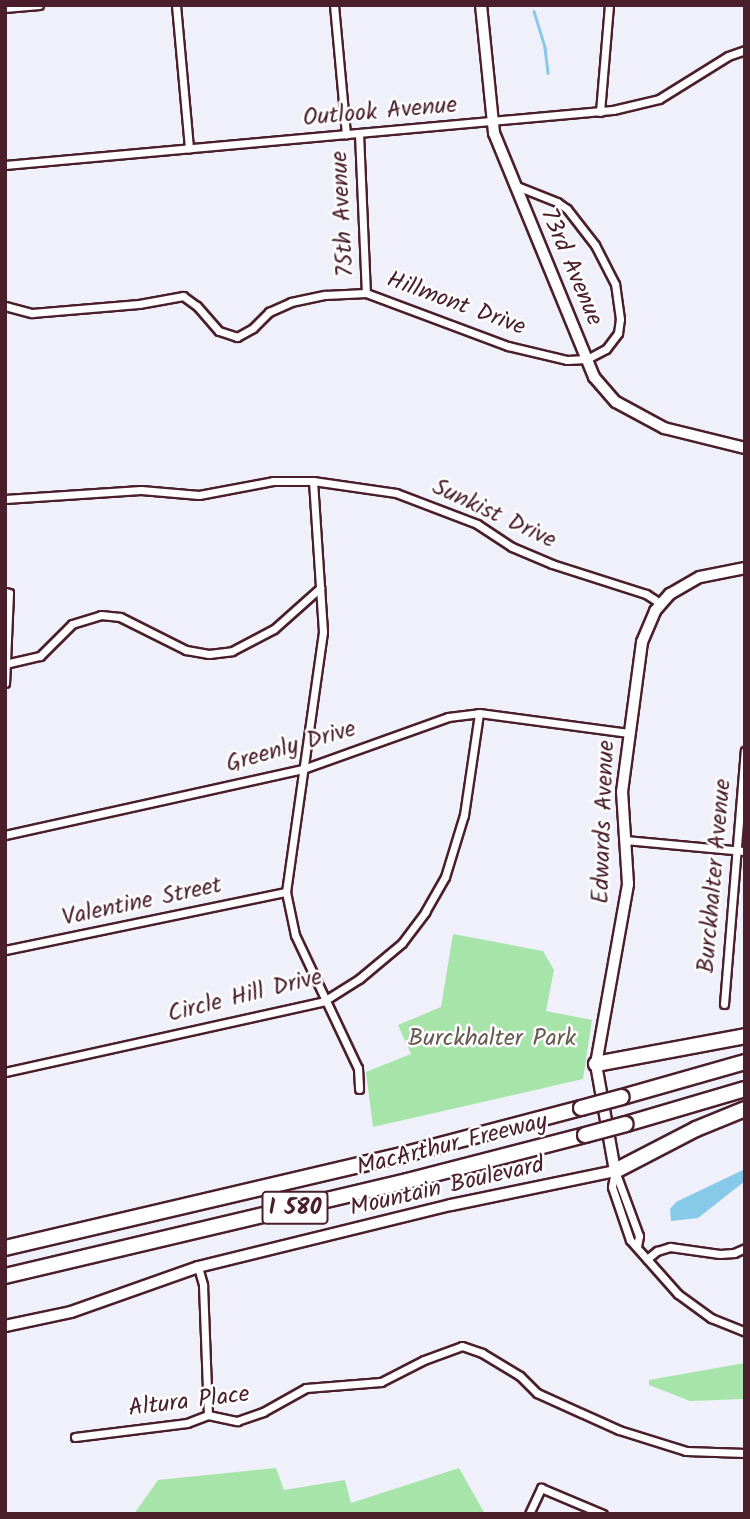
<!DOCTYPE html>
<html>
<head>
<meta charset="utf-8">
<style>
	body { margin:0 }
	#map { position:relative; width:750px; height:1519px; overflow:hidden; background:#eff0fa; font-family:Kalam,sans-serif }
	div>[style] { position:absolute }
	[style*='--x'] { left:calc(var(--x)*1px); top:calc(var(--y)*1px); width:calc(var(--w)*1px); rotate:calc(var(--a)*1deg) }
	.green>* { inset:0; background:#a7e4aa }
	.water>* { inset:0; background:#87c9e8 }
	.stream>* { height:2.5px; margin:-1.25px; padding:0 1.25px; transform-origin:1.25px; border-radius:1.25px; background:#87c9e8 }
	.roads { filter:drop-shadow(2px 0 #4a1f2b) drop-shadow(-2px 0 #4a1f2b) drop-shadow(0 2px #4a1f2b) drop-shadow(0 -2px #4a1f2b) }
	.minor>* { height:7px; margin:-3.5px; padding:0 3.5px; transform-origin:3.5px; border-radius:3.5px; background:#fff }
	.secondary>* { height:10px; margin:-5px; padding:0 5px; transform-origin:5px; border-radius:5px; background:#fff }
	.motorway>* { height:14px; margin:-7px; padding:0 7px; transform-origin:7px; border-radius:7px; background:#fff }
	.bridges { filter:drop-shadow(2px 0 #4a1f2b) drop-shadow(-2px 0 #4a1f2b) drop-shadow(0 2px #4a1f2b) drop-shadow(0 -2px #4a1f2b) }
	.motorway-bridge>* { height:14px; margin:-7px; padding:0 7px; transform-origin:7px; border-radius:7px; background:#fff }
	span { translate:-50% -50%; white-space:nowrap; text-align:center; line-height:1.15; -webkit-text-stroke:5px #fff; paint-order:stroke }
	.shield-label span { padding:2px 5px; background:#fff; border:2px solid; border-radius:5px; -webkit-text-stroke-width:0 }
	.shield-label { font-size:23px; color:#4a1f2b; font-weight:700 }
	.street-label { font-size:24px; color:#4a1f2b }
	.park-label { font-size:24px; color:#665a51 }
	.frame { position:absolute; inset:0; border:7px solid #4a1f2b; pointer-events:none }
</style>
</head>
<body>
<div id="map">
	<div class="green">
		<i style="clip-path:polygon(453px 934px,543px 951px,554px 970px,546px 1011px,592px 1020px,583px 1079px,373px 1127px,366px 1072px,411px 1054px,398px 1025px,441px 1007px)"></i>
		<i style="clip-path:polygon(745px 1363px,745px 1399px,690px 1401px,649px 1385px,649px 1380px)"></i>
		<i style="clip-path:polygon(276px 1468px,284px 1490px,345px 1480px,351px 1503px,459px 1468px,485px 1514px,134px 1514px,158px 1480px)"></i>
	</div>
	<div class="water">
		<i style="clip-path:polygon(745px 1169px,745px 1181px,698px 1218px,671px 1221px,670px 1209px,676px 1202px)"></i>
	</div>
	<div class="stream">
		<i style="--x:534;--y:11;--w:39;--a:73"></i>
		<i style="--x:545;--y:48;--w:25;--a:83"></i>
	</div>
	<div class="roads">
		<div class="minor">
			<i style="--x:176;--y:5;--w:144;--a:84.8"></i>
			<i style="--x:334;--y:5;--w:130;--a:84.7"></i>
			<i style="--x:5;--y:8;--w:34;--a:-5"></i>
			<i style="--x:600;--y:112;--w:107;--a:-85.2"></i>
			<i style="--x:359;--y:134;--w:159;--a:87.5"></i>
			<i style="--x:5;--y:165;--w:610;--a:-5.17"></i>
			<i style="--x:613;--y:110;--w:47;--a:-13.4"></i>
			<i style="--x:659;--y:99;--w:81;--a:-31.9"></i>
			<i style="--x:728;--y:56;--w:18;--a:-19"></i>
			<i style="--x:5;--y:306;--w:28;--a:15"></i>
			<i style="--x:32;--y:313;--w:107;--a:-4.8"></i>
			<i style="--x:139;--y:304;--w:45;--a:-10.3"></i>
			<i style="--x:183;--y:296;--w:17;--a:36"></i>
			<i style="--x:197;--y:306;--w:33;--a:49"></i>
			<i style="--x:219;--y:331;--w:19;--a:18"></i>
			<i style="--x:237;--y:337;--w:18;--a:-29"></i>
			<i style="--x:253;--y:328;--w:23;--a:-45"></i>
			<i style="--x:269;--y:312;--w:24;--a:-24"></i>
			<i style="--x:291;--y:302;--w:35;--a:-12"></i>
			<i style="--x:325;--y:295;--w:41;--a:-2.8"></i>
			<i style="--x:366;--y:293;--w:152;--a:20.5"></i>
			<i style="--x:508;--y:346;--w:61;--a:13.3"></i>
			<i style="--x:567;--y:360;--w:20;--a:-3"></i>
			<i style="--x:587;--y:359;--w:21;--a:-28"></i>
			<i style="--x:606;--y:349;--w:20;--a:-53"></i>
			<i style="--x:618;--y:333;--w:14;--a:-82"></i>
			<i style="--x:620;--y:319;--w:35;--a:-98"></i>
			<i style="--x:615;--y:284;--w:44;--a:-117.1"></i>
			<i style="--x:595;--y:245;--w:46;--a:-127.9"></i>
			<i style="--x:567;--y:209;--w:12;--a:-145"></i>
			<i style="--x:557;--y:202;--w:46;--a:-158.4"></i>
			<i style="--x:313;--y:481;--w:151;--a:86.2"></i>
			<i style="--x:323;--y:632;--w:263;--a:98.1"></i>
			<i style="--x:286;--y:892;--w:44;--a:78.2"></i>
			<i style="--x:295;--y:935;--w:147;--a:64.7"></i>
			<i style="--x:358;--y:1068;--w:21;--a:87"></i>
			<i style="--x:5;--y:499;--w:136;--a:-3.8"></i>
			<i style="--x:141;--y:490;--w:58;--a:4.9"></i>
			<i style="--x:199;--y:495;--w:75;--a:-10.7"></i>
			<i style="--x:273;--y:481;--w:40;--a:0"></i>
			<i style="--x:313;--y:481;--w:84;--a:8.2"></i>
			<i style="--x:396;--y:493;--w:87;--a:20.9"></i>
			<i style="--x:477;--y:524;--w:42;--a:33.3"></i>
			<i style="--x:512;--y:547;--w:43;--a:23"></i>
			<i style="--x:552;--y:564;--w:99;--a:17.7"></i>
			<i style="--x:646;--y:594;--w:17;--a:33"></i>
			<i style="--x:5;--y:592;--w:4;--a:14"></i>
			<i style="--x:9;--y:593;--w:90;--a:92.5"></i>
			<i style="--x:5;--y:664;--w:36;--a:-13"></i>
			<i style="--x:40;--y:656;--w:45;--a:-45"></i>
			<i style="--x:72;--y:624;--w:30;--a:-17"></i>
			<i style="--x:101;--y:615;--w:19;--a:6"></i>
			<i style="--x:120;--y:617;--w:74;--a:26.6"></i>
			<i style="--x:186;--y:650;--w:23;--a:10"></i>
			<i style="--x:209;--y:654;--w:23;--a:-7"></i>
			<i style="--x:232;--y:651;--w:47;--a:-27.6"></i>
			<i style="--x:274;--y:629;--w:62;--a:-41.7"></i>
			<i style="--x:5;--y:835;--w:305;--a:-12.5"></i>
			<i style="--x:303;--y:769;--w:154;--a:-19.7"></i>
			<i style="--x:448;--y:717;--w:31;--a:-7"></i>
			<i style="--x:479;--y:713;--w:151;--a:7.6"></i>
			<i style="--x:626;--y:840;--w:120;--a:5.3"></i>
			<i style="--x:5;--y:950;--w:287;--a:-11.7"></i>
			<i style="--x:724;--y:1004;--w:254;--a:-85.3"></i>
			<i style="--x:5;--y:1072;--w:327;--a:-12.5"></i>
			<i style="--x:324;--y:1001;--w:41;--a:-32.2"></i>
			<i style="--x:359;--y:979;--w:56;--a:-39.9"></i>
			<i style="--x:402;--y:943;--w:39;--a:-53"></i>
			<i style="--x:425;--y:912;--w:40;--a:-60.3"></i>
			<i style="--x:445;--y:877;--w:65;--a:-73"></i>
			<i style="--x:464;--y:815;--w:103;--a:-81.6"></i>
			<i style="--x:615;--y:1171;--w:16;--a:101"></i>
			<i style="--x:612;--y:1187;--w:56;--a:71.2"></i>
			<i style="--x:630;--y:1240;--w:72;--a:48.4"></i>
			<i style="--x:678;--y:1294;--w:41;--a:36"></i>
			<i style="--x:711;--y:1318;--w:37;--a:22"></i>
			<i style="--x:615;--y:1171;--w:69;--a:69.7"></i>
			<i style="--x:639;--y:1236;--w:10;--a:101"></i>
			<i style="--x:647;--y:1259;--w:13;--a:-39"></i>
			<i style="--x:657;--y:1251;--w:14;--a:-17"></i>
			<i style="--x:670;--y:1247;--w:50;--a:8"></i>
			<i style="--x:720;--y:1254;--w:14;--a:-4"></i>
			<i style="--x:734;--y:1253;--w:12;--a:-24"></i>
			<i style="--x:198;--y:1267;--w:19;--a:74"></i>
			<i style="--x:203;--y:1285;--w:130;--a:87.8"></i>
			<i style="--x:75;--y:1437;--w:113;--a:-7.1"></i>
			<i style="--x:187;--y:1423;--w:22;--a:-21"></i>
			<i style="--x:208;--y:1415;--w:30;--a:12"></i>
			<i style="--x:237;--y:1421;--w:28;--a:-19"></i>
			<i style="--x:263;--y:1412;--w:49;--a:-29.2"></i>
			<i style="--x:306;--y:1388;--w:75;--a:-4.6"></i>
			<i style="--x:381;--y:1382;--w:48;--a:-27.1"></i>
			<i style="--x:424;--y:1360;--w:40;--a:-20.2"></i>
			<i style="--x:462;--y:1346;--w:21;--a:19"></i>
			<i style="--x:482;--y:1353;--w:44;--a:31.2"></i>
			<i style="--x:520;--y:1376;--w:24;--a:45"></i>
			<i style="--x:537;--y:1393;--w:90;--a:24.3"></i>
			<i style="--x:619;--y:1430;--w:70;--a:17.4"></i>
			<i style="--x:686;--y:1451;--w:59;--a:1.9"></i>
			<i style="--x:529;--y:1514;--w:29;--a:-65"></i>
			<i style="--x:541;--y:1488;--w:67;--a:22.8"></i>
		</div>
		<div class="secondary">
			<i style="--x:481;--y:5;--w:129;--a:84.2"></i>
			<i style="--x:494;--y:133;--w:264;--a:67.7"></i>
			<i style="--x:594;--y:377;--w:33;--a:49"></i>
			<i style="--x:616;--y:402;--w:55;--a:28.4"></i>
			<i style="--x:664;--y:428;--w:83;--a:13.9"></i>
			<i style="--x:5;--y:1326;--w:67;--a:-12"></i>
			<i style="--x:71;--y:1312;--w:135;--a:-19.5"></i>
			<i style="--x:198;--y:1267;--w:260;--a:-13.8"></i>
			<i style="--x:451;--y:1205;--w:167;--a:-11.7"></i>
			<i style="--x:615;--y:1171;--w:109;--a:-100.1"></i>
			<i style="--x:596;--y:1064;--w:183;--a:-79.9"></i>
			<i style="--x:628;--y:884;--w:92;--a:-93.7"></i>
			<i style="--x:622;--y:792;--w:151;--a:-82.4"></i>
			<i style="--x:642;--y:642;--w:34;--a:-67"></i>
			<i style="--x:655;--y:611;--w:23;--a:-49"></i>
			<i style="--x:670;--y:594;--w:34;--a:-30"></i>
			<i style="--x:700;--y:577;--w:46;--a:-11.3"></i>
		</div>
		<div class="motorway">
			<i style="--x:596;--y:1064;--w:152;--a:-10.6"></i>
			<i style="--x:622;--y:1097;--w:128;--a:-15.9"></i>
			<i style="--x:626;--y:1124;--w:124;--a:-16.4"></i>
			<i style="--x:615;--y:1171;--w:91;--a:-27.4"></i>
			<i style="--x:696;--y:1129;--w:53;--a:-22.2"></i>
			<i style="--x:5;--y:1248;--w:408;--a:-13.2"></i>
			<i style="--x:402;--y:1155;--w:185;--a:-14.7"></i>
			<i style="--x:5;--y:1276;--w:413;--a:-13.3"></i>
			<i style="--x:407;--y:1181;--w:184;--a:-14.5"></i>
		</div>
	</div>
	<div class="bridges">
		<div class="motorway-bridge">
			<i style="--x:581;--y:1108;--w:42;--a:-15"></i>
			<i style="--x:585;--y:1135;--w:42;--a:-15"></i>
		</div>
	</div>
	<div class="shield-label">
		<span style="left:295px;top:1208px">I 580</span>
	</div>
	<div class="street-label">
		<span style="left:380px;top:112px;rotate:-5deg">Outlook Avenue</span>
		<span style="left:343px;top:214px;rotate:-93deg">75th Avenue</span>
		<span style="left:571px;top:267px;rotate:67deg">73rd Avenue</span>
		<span style="left:456px;top:304px;rotate:20deg">Hillmont Drive</span>
		<span style="left:494px;top:514px;rotate:25deg">Sunkist Drive</span>
		<span style="left:291px;top:747px;rotate:-16deg">Greenly Drive</span>
		<span style="left:604px;top:822px;rotate:-88deg">Edwards Avenue</span>
		<span style="left:715px;top:876px;rotate:-85deg">Burckhalter Avenue</span>
		<span style="left:142px;top:902px;rotate:-12deg">Valentine Street</span>
		<span style="left:245px;top:996px;rotate:-14deg">Circle Hill Drive</span>
		<span style="left:452px;top:1145px;rotate:-14deg">MacArthur Freeway</span>
		<span style="left:447px;top:1187px;rotate:-13deg">Mountain Boulevard</span>
		<span style="left:189px;top:1402px;rotate:-7deg">Altura Place</span>
	</div>
	<div class="park-label">
		<span style="left:492px;top:1039px">Burckhalter Park</span>
	</div>
	<div class="frame"></div>
</div>
</body>
</html>
